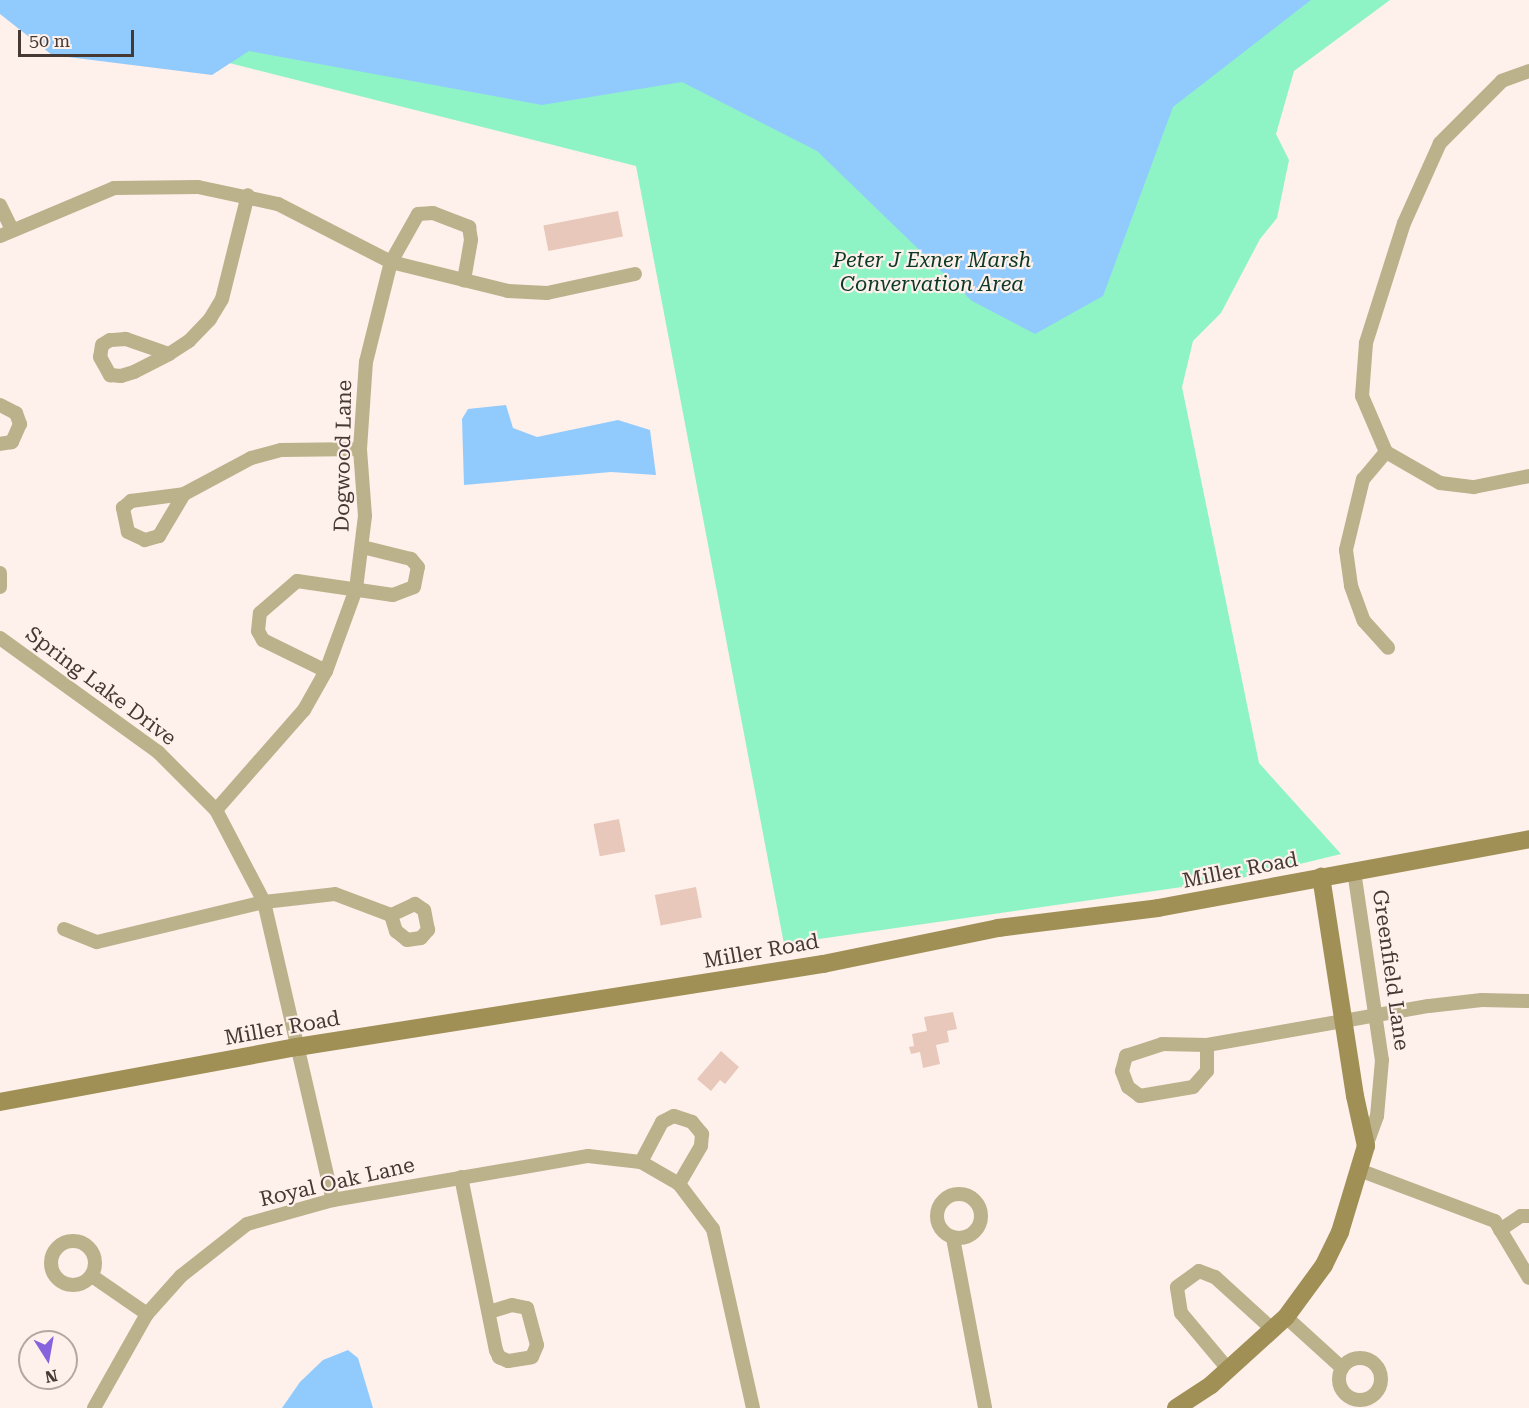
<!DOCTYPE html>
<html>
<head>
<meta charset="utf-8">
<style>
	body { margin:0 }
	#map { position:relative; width:1529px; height:1408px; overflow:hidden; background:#fef0eb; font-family:"Roboto Serif",serif }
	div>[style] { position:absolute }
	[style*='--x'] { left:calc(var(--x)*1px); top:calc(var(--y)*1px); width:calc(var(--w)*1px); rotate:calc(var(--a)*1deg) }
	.green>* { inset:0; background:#8ef4c5 }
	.water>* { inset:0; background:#91cbfe }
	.building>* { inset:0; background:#e8c8bb; transform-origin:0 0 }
	.street>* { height:14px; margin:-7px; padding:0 7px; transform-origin:7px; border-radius:7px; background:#bbb18b }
	.street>.ring { margin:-7px; padding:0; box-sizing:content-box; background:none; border:14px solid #bbb18b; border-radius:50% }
	.secondary>* { height:18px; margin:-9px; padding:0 9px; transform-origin:9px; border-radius:9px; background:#a09056 }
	span { translate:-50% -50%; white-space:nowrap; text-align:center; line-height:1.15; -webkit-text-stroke:4.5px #fef0eb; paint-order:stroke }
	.park-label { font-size:21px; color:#0b3927; font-style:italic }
	.street-label { font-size:21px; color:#463934 }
	.north { position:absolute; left:18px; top:1330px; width:60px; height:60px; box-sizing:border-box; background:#fef0eb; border:2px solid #b4a7a2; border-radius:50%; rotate:169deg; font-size:16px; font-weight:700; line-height:24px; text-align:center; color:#463934 }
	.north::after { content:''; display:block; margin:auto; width:21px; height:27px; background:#8662dd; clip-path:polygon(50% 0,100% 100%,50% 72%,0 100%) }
	.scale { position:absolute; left:18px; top:30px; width:116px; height:27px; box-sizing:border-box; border:3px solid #463934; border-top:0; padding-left:8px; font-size:18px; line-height:21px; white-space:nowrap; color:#463934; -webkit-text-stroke:4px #fef0eb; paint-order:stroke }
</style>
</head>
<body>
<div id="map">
	<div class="green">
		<i style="clip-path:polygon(0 0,1390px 0,1294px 71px,1276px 134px,1289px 160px,1277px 218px,1260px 239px,1221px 313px,1193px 341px,1182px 387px,1259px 763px,1341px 854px,1238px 879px,784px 944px,636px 166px,0 5px)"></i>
	</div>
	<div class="water">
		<i style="clip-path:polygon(0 0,1311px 0,1173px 107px,1103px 296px,1035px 334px,972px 301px,817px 151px,682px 82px,542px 105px,249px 51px,212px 75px,52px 55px,0 14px)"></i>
		<i style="clip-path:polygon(506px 405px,513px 428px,537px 437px,618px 420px,650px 430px,656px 475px,611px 472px,464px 485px,462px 419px,468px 409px)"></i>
		<i style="clip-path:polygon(348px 1350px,358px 1358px,373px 1408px,282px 1408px,300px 1382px,323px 1360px)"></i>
	</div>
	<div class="building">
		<i style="left:618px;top:211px;width:26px;height:76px;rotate:79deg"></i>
		<i style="left:619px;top:819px;width:33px;height:26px;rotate:79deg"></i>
		<i style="left:696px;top:887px;width:31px;height:42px;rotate:79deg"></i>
		<i style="clip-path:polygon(953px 1012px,957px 1029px,947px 1031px,949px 1042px,936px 1045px,940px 1064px,923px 1068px,920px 1052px,911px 1054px,909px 1047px,914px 1046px,912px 1034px,927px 1031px,924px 1017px)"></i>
		<i style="clip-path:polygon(721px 1051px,739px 1067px,725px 1084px,720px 1080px,711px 1091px,697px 1079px)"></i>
	</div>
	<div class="street">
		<i style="--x:1529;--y:71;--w:29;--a:160"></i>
		<i style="--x:1502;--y:81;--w:88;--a:135"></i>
		<i style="--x:1440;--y:143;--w:88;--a:114.2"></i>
		<i style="--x:1404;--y:223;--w:126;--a:107.6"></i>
		<i style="--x:1366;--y:343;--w:53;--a:94.3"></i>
		<i style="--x:1362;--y:396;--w:61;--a:66.8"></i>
		<i style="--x:1386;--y:452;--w:62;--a:29.9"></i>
		<i style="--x:1440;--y:483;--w:34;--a:7"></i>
		<i style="--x:1474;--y:487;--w:56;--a:-11.3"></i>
		<i style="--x:0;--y:205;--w:28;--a:64"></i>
		<i style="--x:0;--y:236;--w:124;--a:-22.8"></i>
		<i style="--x:114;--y:188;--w:84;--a:-0.7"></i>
		<i style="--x:198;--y:187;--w:82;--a:12"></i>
		<i style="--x:278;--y:204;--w:127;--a:27.2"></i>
		<i style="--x:391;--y:262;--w:121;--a:13.9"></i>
		<i style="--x:508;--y:291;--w:39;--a:3"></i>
		<i style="--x:547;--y:293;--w:90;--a:-12.2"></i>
		<i style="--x:169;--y:354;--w:46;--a:-160.8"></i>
		<i style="--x:126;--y:339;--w:16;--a:176"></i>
		<i style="--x:110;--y:340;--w:9;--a:148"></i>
		<i style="--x:102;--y:345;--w:12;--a:99"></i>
		<i style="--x:100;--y:357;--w:21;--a:61"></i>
		<i style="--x:110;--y:375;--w:11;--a:5"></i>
		<i style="--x:121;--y:376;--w:14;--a:-17"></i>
		<i style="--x:134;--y:372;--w:39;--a:-27"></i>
		<i style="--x:169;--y:354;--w:24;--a:-33"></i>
		<i style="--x:189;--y:341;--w:30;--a:-46"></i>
		<i style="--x:210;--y:319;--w:23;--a:-59"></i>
		<i style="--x:222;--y:299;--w:107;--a:-76"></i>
		<i style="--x:0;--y:405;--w:18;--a:27"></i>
		<i style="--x:16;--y:413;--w:12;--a:70"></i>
		<i style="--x:20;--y:424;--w:20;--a:114"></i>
		<i style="--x:12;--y:442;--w:12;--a:171"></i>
		<i style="--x:1386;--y:452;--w:35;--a:130"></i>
		<i style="--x:1363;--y:479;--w:73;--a:103.5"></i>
		<i style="--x:1346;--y:550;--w:36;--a:82"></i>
		<i style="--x:1351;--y:586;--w:37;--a:70"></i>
		<i style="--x:1364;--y:621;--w:36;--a:48"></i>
		<i style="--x:184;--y:494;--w:49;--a:120.8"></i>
		<i style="--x:159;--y:536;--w:15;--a:164"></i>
		<i style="--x:145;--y:540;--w:19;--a:-155"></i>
		<i style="--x:128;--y:532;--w:25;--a:-102"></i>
		<i style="--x:123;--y:508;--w:11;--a:-41"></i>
		<i style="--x:131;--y:501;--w:53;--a:-7.5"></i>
		<i style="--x:184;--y:494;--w:76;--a:-28.2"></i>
		<i style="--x:251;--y:458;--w:31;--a:-15"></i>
		<i style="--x:281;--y:450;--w:79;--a:-0.7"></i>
		<i style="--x:0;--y:573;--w:14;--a:90"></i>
		<i style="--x:0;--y:638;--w:195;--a:35.8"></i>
		<i style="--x:158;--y:752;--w:82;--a:45"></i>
		<i style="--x:216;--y:810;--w:104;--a:62.4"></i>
		<i style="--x:264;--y:902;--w:306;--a:77"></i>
		<i style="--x:326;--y:671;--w:70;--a:-153.8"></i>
		<i style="--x:263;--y:640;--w:10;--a:-119"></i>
		<i style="--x:258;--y:631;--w:18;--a:-84"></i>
		<i style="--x:260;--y:613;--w:49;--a:-40.9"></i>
		<i style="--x:297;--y:581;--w:97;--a:8.3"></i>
		<i style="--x:393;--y:595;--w:22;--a:-21"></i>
		<i style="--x:414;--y:587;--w:20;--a:-79"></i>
		<i style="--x:418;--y:567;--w:11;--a:-131"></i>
		<i style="--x:411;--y:559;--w:50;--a:-166.2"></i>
		<i style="--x:216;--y:810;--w:133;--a:-48.7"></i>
		<i style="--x:304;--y:710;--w:45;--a:-60.6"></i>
		<i style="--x:326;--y:671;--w:87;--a:-69.9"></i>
		<i style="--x:356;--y:589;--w:74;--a:-83"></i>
		<i style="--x:365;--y:516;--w:67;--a:-94.3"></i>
		<i style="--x:360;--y:449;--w:87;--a:-86.1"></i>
		<i style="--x:366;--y:362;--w:103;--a:-76"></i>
		<i style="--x:391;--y:262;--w:55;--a:-60.6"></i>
		<i style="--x:418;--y:214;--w:15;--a:-4"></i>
		<i style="--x:433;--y:213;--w:39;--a:21"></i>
		<i style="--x:469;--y:227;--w:13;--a:81"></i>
		<i style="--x:471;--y:240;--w:41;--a:99.9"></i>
		<i style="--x:1354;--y:871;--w:191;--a:81.6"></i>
		<i style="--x:1382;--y:1060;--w:56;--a:95.1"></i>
		<i style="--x:1377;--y:1116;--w:32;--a:110"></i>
		<i style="--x:64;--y:929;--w:35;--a:22"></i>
		<i style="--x:97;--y:942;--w:172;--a:-13.5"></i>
		<i style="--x:264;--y:902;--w:71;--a:-6.4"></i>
		<i style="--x:335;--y:894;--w:60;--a:20.6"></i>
		<i style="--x:391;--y:915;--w:17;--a:73"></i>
		<i style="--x:396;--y:931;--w:14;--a:39"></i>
		<i style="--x:407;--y:940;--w:14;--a:-8"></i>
		<i style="--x:421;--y:938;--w:11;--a:-49"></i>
		<i style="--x:428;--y:930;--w:20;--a:-101"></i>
		<i style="--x:424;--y:910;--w:11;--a:-146"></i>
		<i style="--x:415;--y:904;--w:26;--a:155"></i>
		<i style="--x:1207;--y:1045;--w:26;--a:90"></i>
		<i style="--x:1207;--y:1071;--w:21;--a:131"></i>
		<i style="--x:1193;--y:1087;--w:54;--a:170.4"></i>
		<i style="--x:1140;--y:1096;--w:15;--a:-143"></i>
		<i style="--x:1128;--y:1087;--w:17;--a:-111"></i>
		<i style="--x:1122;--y:1071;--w:16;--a:-75"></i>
		<i style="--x:1126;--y:1056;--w:38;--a:-18"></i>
		<i style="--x:1162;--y:1044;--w:45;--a:1.3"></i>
		<i style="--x:1207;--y:1045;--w:225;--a:-10"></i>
		<i style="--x:1429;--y:1006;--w:53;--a:-6.5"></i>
		<i style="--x:1482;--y:1000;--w:47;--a:1.2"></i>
		<i style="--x:641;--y:1162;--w:45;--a:-62.3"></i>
		<i style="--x:662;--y:1122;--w:13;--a:-27"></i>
		<i style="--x:674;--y:1116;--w:19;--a:18"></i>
		<i style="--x:692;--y:1122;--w:16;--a:50"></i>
		<i style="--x:702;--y:1134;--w:12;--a:95"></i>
		<i style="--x:701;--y:1146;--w:44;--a:120.1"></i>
		<i style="--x:1359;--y:1170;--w:145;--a:20.6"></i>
		<i style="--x:1495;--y:1221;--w:66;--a:59.2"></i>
		<i style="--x:461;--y:1177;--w:177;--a:78.6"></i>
		<i style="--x:496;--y:1350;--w:8;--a:67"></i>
		<i style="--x:499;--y:1357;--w:10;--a:24"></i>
		<i style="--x:508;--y:1361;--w:24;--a:-9"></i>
		<i style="--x:532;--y:1357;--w:13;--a:-67"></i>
		<i style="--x:537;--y:1345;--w:38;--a:-105"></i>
		<i style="--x:527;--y:1308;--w:15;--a:-169"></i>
		<i style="--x:512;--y:1305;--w:24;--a:163"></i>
		<i class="ring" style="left:937px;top:1194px;width:30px;height:30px"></i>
		<i style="--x:1500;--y:1230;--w:25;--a:-34"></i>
		<i style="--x:1521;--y:1216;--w:8;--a:0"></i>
		<i style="--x:953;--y:1238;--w:173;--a:79.3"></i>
		<i class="ring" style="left:51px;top:1241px;width:30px;height:30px"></i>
		<i style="--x:92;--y:1276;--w:67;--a:34.6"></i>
		<i style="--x:1286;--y:1317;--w:76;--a:42.3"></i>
		<i class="ring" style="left:1339px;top:1358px;width:28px;height:28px"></i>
		<i style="--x:1228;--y:1369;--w:73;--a:-130"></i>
		<i style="--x:1181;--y:1313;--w:26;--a:-99"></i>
		<i style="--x:1177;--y:1287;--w:27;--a:-36"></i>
		<i style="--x:1199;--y:1271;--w:17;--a:21"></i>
		<i style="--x:1215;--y:1277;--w:77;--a:42.4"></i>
		<i style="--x:94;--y:1408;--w:108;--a:-60.6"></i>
		<i style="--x:147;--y:1314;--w:51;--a:-48.2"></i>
		<i style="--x:181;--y:1276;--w:84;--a:-38.2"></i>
		<i style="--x:247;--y:1224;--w:89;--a:-15.6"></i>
		<i style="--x:333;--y:1200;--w:259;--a:-9.8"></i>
		<i style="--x:588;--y:1156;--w:53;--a:6.5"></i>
		<i style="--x:641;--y:1162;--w:44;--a:30.1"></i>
		<i style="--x:679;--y:1184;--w:56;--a:52.9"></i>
		<i style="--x:713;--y:1229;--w:183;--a:77.4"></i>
	</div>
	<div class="secondary">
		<i style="--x:0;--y:1102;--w:302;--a:-10.5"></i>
		<i style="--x:297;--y:1047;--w:533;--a:-8.97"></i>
		<i style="--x:823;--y:964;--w:179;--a:-11.6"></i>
		<i style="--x:998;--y:928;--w:161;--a:-7.1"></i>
		<i style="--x:1158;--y:908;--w:377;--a:-10.5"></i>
		<i style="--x:1176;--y:1408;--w:42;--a:-33.3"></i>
		<i style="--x:1211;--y:1385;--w:101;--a:-42.2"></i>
		<i style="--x:1286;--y:1317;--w:64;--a:-53.8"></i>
		<i style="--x:1324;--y:1265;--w:37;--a:-64"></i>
		<i style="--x:1340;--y:1232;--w:90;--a:-73.2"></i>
		<i style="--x:1366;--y:1146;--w:51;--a:-102.4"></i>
		<i style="--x:1355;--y:1096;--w:222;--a:-98.8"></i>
	</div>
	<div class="park-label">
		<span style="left:932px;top:272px">Peter J Exner Marsh<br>Convervation Area</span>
	</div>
	<div class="street-label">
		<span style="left:343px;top:456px;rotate:-89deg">Dogwood Lane</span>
		<span style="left:101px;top:686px;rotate:37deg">Spring Lake Drive</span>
		<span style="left:1240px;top:870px;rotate:-11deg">Miller Road</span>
		<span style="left:761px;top:951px;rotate:-10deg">Miller Road</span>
		<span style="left:1391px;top:970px;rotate:82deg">Greenfield Lane</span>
		<span style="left:282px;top:1028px;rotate:-10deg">Miller Road</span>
		<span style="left:337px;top:1182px;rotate:-13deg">Royal Oak Lane</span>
	</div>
	<div class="north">N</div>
	<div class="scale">50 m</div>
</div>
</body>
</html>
